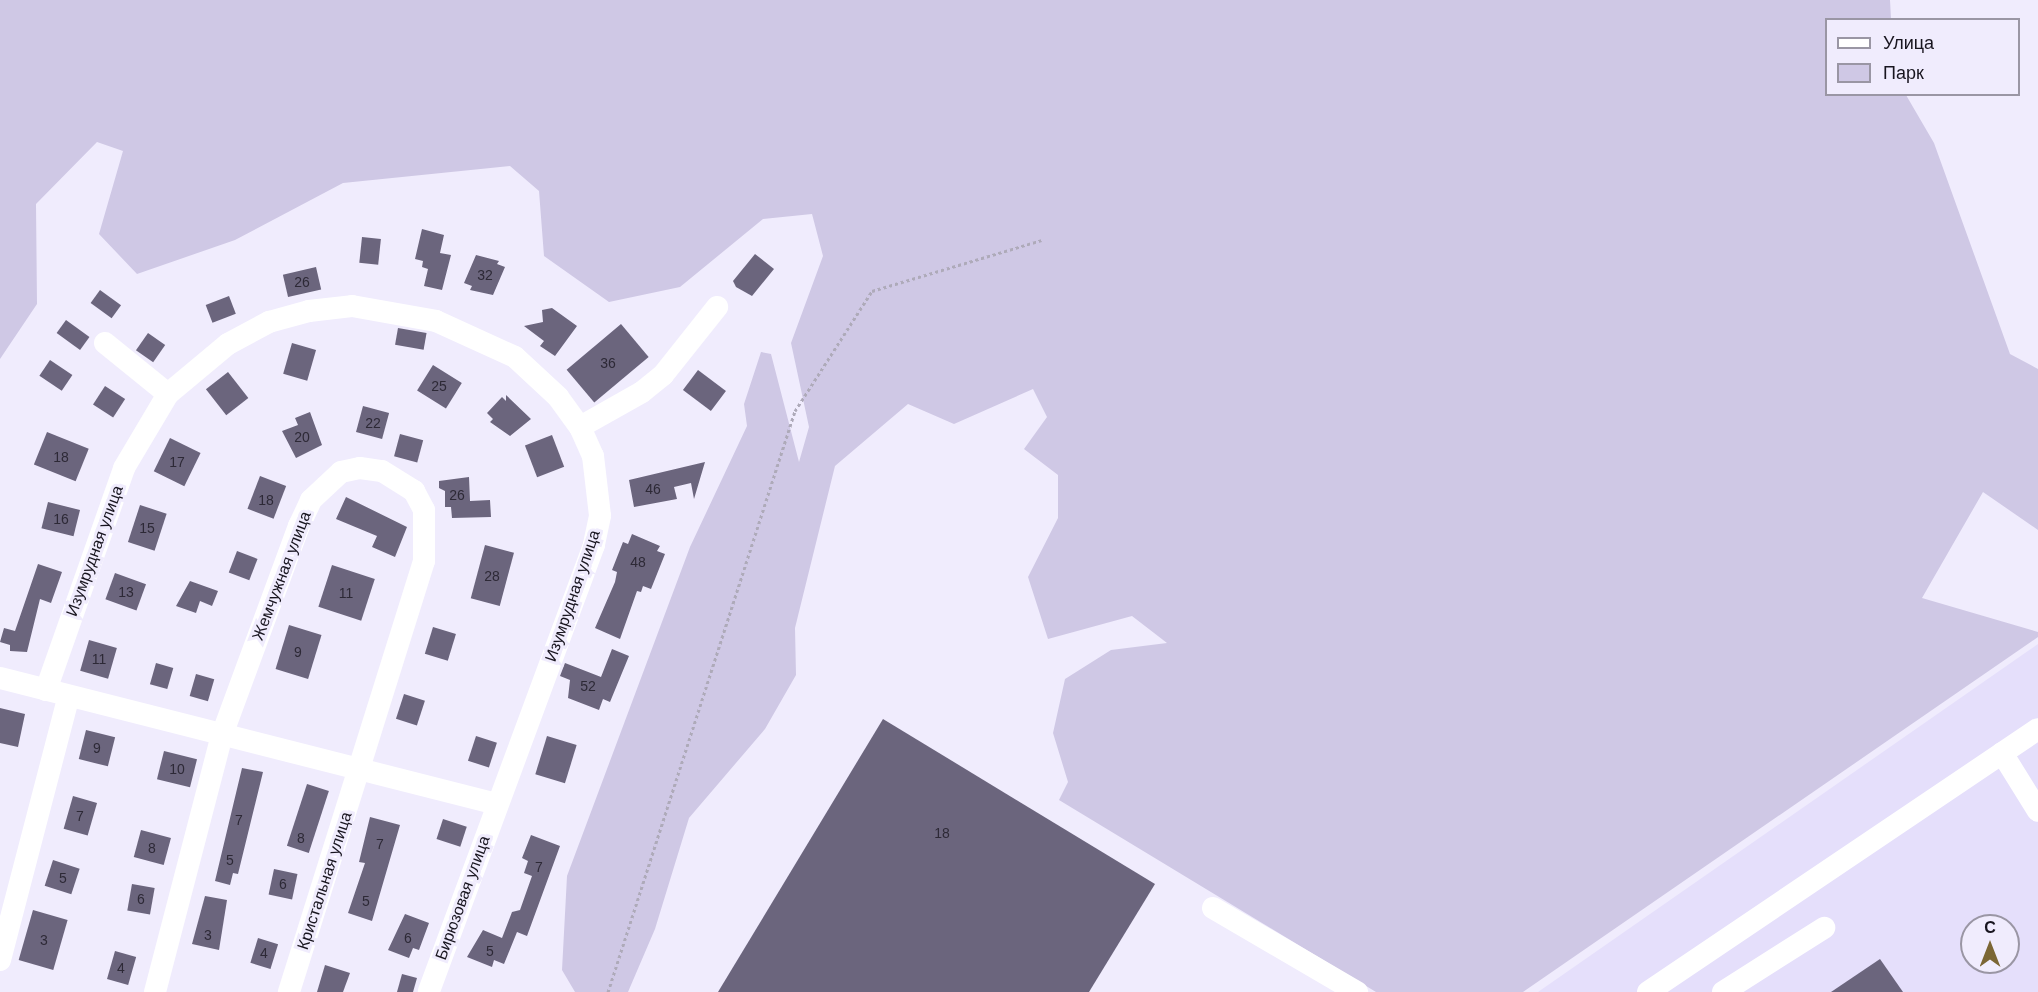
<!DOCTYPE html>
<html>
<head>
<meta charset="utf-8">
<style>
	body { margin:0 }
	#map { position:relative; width:2038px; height:992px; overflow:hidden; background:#f0ecfd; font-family:Arial,sans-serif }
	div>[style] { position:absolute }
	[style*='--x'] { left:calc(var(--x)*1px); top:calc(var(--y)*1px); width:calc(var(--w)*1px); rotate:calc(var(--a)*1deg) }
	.built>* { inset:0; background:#e5dffb }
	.green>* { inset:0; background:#cfc8e5 }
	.building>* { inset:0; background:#6b657d; transform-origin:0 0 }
	.path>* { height:3px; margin-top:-1.5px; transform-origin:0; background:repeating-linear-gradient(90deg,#aeaab9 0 3px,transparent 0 6px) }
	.minor>* { height:22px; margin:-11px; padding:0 11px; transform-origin:11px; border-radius:11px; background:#fff }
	span { translate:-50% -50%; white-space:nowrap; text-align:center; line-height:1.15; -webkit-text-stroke:6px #f0ecfd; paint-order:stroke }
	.number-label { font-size:14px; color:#2d2936 }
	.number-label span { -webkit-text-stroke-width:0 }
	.street-label { font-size:16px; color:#18151f }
	.legend { position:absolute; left:1825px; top:18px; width:195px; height:78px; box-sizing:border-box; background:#f0ecfd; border:2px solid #9a96a4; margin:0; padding:8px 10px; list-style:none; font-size:18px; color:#18151f }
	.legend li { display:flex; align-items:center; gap:12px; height:30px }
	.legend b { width:30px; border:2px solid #9a96a4 }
	.north { position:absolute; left:1960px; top:914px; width:60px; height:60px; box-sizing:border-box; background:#f0ecfd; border:2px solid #9a96a4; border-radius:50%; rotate:0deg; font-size:16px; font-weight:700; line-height:24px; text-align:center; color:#18151f }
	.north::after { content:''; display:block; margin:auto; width:21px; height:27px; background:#7b6635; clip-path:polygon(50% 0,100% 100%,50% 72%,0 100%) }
</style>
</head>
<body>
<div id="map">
	<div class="built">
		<i style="clip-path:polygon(evenodd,2038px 644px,2038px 992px,1538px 992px,2038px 644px,1972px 926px,2008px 926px,2008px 962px,1972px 962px,1972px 926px)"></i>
	</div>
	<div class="green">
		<i style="clip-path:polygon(0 0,1890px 0,1891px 19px,1826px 20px,1826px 94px,1906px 95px,1934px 143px,2010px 354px,2038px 369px,2038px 530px,1983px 492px,1922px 598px,2038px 632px,2038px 637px,1523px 992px,1376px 992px,1059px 800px,1068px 782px,1053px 733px,1065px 679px,1111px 650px,1167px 643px,1132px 616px,1048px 639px,1028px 577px,1058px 518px,1058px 475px,1024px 449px,1047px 417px,1033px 389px,954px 424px,908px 404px,835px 466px,795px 628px,796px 675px,765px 729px,689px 818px,655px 929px,628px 992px,575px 992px,562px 970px,567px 876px,690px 547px,747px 426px,744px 404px,761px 352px,771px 354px,799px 462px,809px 427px,791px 343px,823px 256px,812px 214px,763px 219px,680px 287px,609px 302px,544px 256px,539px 191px,510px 166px,343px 183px,235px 240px,137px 274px,99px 234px,123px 151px,97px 142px,36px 204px,37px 304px,0 359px)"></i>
	</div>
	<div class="building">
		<i style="clip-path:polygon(422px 229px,444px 235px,440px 253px,451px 255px,442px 290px,424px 286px,428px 269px,422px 267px,423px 261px,415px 259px)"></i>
		<i style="left:362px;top:237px;width:19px;height:26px;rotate:6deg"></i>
		<i style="clip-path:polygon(755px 254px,774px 269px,752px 296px,736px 287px,733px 281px)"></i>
		<i style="clip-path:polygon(476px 255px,499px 261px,497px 264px,505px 267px,493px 295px,470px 290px,472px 286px,464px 283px)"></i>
		<i style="left:316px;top:267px;width:23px;height:34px;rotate:77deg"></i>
		<i style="left:100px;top:290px;width:26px;height:16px;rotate:36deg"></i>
		<i style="left:229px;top:296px;width:19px;height:25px;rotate:69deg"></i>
		<i style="clip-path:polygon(552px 308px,577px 326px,555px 356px,540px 346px,544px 341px,524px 326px,543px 322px,542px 310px)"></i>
		<i style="left:66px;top:320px;width:29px;height:16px;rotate:36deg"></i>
		<i style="left:621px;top:324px;width:43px;height:71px;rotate:50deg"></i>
		<i style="left:398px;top:328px;width:29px;height:17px;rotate:10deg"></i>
		<i style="left:148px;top:333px;width:21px;height:21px;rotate:35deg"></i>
		<i style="left:292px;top:343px;width:25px;height:32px;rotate:16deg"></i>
		<i style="left:50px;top:360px;width:27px;height:19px;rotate:34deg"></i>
		<i style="left:433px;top:365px;width:34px;height:30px;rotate:32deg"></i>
		<i style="left:698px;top:370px;width:35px;height:25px;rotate:37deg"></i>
		<i style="left:228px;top:372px;width:33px;height:28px;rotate:52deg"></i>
		<i style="left:105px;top:386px;width:24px;height:22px;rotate:33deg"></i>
		<i style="clip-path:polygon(506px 395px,531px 419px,510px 436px,490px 422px,493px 419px,487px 413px,502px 397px,506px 401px)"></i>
		<i style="left:363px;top:406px;width:27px;height:27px;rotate:15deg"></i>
		<i style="clip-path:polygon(310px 412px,322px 445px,296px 458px,282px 431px,298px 425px,295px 418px)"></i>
		<i style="left:47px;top:432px;width:45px;height:35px;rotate:22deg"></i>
		<i style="left:400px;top:434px;width:24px;height:23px;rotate:15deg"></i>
		<i style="left:552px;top:435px;width:34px;height:29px;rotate:69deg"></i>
		<i style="left:170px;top:438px;width:34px;height:37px;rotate:26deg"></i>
		<i style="clip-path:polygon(705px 462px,694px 499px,691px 483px,674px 487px,677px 499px,634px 507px,629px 480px)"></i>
		<i style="left:260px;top:476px;width:28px;height:35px;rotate:21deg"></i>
		<i style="clip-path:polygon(469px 477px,470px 501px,490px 500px,491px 517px,452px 518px,451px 507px,445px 507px,445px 491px,439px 488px,439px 481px)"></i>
		<i style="clip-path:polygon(346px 497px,407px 527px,395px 557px,372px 547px,377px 536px,336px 519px)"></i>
		<i style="left:48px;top:502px;width:33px;height:27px;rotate:14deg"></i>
		<i style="left:140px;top:505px;width:28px;height:39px;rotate:18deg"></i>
		<i style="clip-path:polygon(632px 534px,660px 546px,657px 551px,665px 554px,651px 589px,643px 586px,641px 592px,637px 591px,620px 639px,595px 628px,615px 582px,617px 572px,612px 570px,623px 542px,628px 544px)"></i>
		<i style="left:485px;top:545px;width:30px;height:55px;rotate:15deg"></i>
		<i style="left:237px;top:551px;width:22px;height:23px;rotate:21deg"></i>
		<i style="clip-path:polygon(38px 564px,62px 572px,51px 603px,40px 599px,27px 652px,10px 651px,10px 645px,0 642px,4px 628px,15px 631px)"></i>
		<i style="left:332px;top:565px;width:45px;height:44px;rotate:18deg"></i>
		<i style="left:115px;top:573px;width:33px;height:28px;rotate:20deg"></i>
		<i style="clip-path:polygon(190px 581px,218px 591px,212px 606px,200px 601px,196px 613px,176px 606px)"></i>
		<i style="left:289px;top:625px;width:34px;height:46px;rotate:17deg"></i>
		<i style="left:433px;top:627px;width:24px;height:28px;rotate:17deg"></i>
		<i style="left:89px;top:640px;width:29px;height:32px;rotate:16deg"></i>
		<i style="clip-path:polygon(612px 649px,629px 656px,610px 702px,603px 699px,599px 710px,568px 698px,570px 680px,560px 676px,565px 663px,601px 677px)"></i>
		<i style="left:156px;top:663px;width:18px;height:22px;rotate:16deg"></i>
		<i style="left:196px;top:674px;width:19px;height:23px;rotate:16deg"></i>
		<i style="left:404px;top:694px;width:22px;height:26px;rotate:18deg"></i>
		<i style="clip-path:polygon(0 708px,25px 714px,18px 747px,0 743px)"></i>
		<i style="clip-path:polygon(883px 719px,1155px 884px,1089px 992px,718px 992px)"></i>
		<i style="left:86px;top:730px;width:30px;height:30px;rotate:14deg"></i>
		<i style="left:476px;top:736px;width:22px;height:26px;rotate:18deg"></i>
		<i style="left:547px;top:736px;width:31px;height:40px;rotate:17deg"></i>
		<i style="left:164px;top:751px;width:34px;height:29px;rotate:14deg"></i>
		<i style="clip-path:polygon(242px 768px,263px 772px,238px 874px,233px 873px,230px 885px,215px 881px)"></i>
		<i style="left:307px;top:784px;width:23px;height:65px;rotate:18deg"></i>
		<i style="left:73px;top:796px;width:25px;height:34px;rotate:16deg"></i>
		<i style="clip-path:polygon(370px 817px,400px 825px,372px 921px,348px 913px,365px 863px,359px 862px)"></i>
		<i style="left:443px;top:819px;width:25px;height:21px;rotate:18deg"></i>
		<i style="left:141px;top:830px;width:31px;height:28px;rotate:15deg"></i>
		<i style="clip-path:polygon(531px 835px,560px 846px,527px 936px,517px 932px,504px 964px,494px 960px,492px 967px,467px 957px,483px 930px,502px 938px,512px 912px,520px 910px,532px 876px,524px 873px,528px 861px,522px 858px)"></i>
		<i style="left:53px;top:860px;width:28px;height:27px;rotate:18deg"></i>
		<i style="left:274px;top:869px;width:24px;height:26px;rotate:12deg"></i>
		<i style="left:132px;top:884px;width:23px;height:27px;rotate:10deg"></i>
		<i style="clip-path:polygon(205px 896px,227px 900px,219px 950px,192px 944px)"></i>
		<i style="left:33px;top:910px;width:36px;height:52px;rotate:16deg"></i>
		<i style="clip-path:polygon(405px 914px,429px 923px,419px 950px,413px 948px,409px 958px,388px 950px)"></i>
		<i style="left:258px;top:938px;width:21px;height:26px;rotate:17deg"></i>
		<i style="left:115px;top:951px;width:22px;height:29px;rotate:16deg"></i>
		<i style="clip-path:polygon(1880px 959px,1903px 992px,1831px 992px)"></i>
		<i style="clip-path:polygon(325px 965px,350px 973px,343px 992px,317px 992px)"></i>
		<i style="clip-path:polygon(402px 974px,417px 978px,413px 992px,397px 992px)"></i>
	</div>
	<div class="path">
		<i style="--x:608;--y:992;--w:610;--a:-72.16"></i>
		<i style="--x:795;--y:411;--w:143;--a:-57.3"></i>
		<i style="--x:872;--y:291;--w:177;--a:-16.7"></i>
	</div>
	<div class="minor">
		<i style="--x:105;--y:343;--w:81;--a:39"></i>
		<i style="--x:580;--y:427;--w:71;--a:-29.4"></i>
		<i style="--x:642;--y:392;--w:27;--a:-39"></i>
		<i style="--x:663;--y:375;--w:87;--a:-51.5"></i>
		<i style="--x:0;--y:678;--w:513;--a:14.23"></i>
		<i style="--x:46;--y:690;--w:235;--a:-70.6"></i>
		<i style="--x:124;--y:468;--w:86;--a:-59.3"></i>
		<i style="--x:168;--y:394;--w:78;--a:-39.8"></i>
		<i style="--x:228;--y:344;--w:47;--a:-28.2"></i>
		<i style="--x:269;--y:322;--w:41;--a:-15.4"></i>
		<i style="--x:309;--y:311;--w:43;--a:-6.6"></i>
		<i style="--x:352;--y:306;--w:85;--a:10.1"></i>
		<i style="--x:436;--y:321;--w:87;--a:24.5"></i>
		<i style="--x:515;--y:357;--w:59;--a:42.9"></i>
		<i style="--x:558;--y:397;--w:37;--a:54"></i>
		<i style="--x:580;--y:427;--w:32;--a:66"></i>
		<i style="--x:593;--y:456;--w:60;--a:83.3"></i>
		<i style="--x:600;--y:516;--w:30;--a:102"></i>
		<i style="--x:594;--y:545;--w:476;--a:110.3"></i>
		<i style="--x:2002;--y:753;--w:68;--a:58.2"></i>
		<i style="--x:1213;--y:908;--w:167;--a:30.3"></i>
		<i style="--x:0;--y:960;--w:273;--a:-75.4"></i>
		<i style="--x:155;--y:992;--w:266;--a:-75.4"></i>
		<i style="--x:222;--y:735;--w:223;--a:-69.8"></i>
		<i style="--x:299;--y:526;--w:29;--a:-65"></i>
		<i style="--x:311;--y:500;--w:41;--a:-43"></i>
		<i style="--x:341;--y:472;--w:19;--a:-12"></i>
		<i style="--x:360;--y:468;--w:22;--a:8"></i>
		<i style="--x:382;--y:471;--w:38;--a:32"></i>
		<i style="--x:414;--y:491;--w:21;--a:62"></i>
		<i style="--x:424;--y:510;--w:51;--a:90"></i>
		<i style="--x:424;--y:561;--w:452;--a:107.4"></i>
		<i style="--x:1648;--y:992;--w:470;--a:-34"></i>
		<i style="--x:1723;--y:992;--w:120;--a:-32.4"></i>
	</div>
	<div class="number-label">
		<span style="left:485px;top:275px">32</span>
		<span style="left:302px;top:282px">26</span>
		<span style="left:608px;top:363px">36</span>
		<span style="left:439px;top:386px">25</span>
		<span style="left:373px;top:423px">22</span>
		<span style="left:302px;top:437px">20</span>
		<span style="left:61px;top:457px">18</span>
		<span style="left:177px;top:462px">17</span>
		<span style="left:653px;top:489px">46</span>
		<span style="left:457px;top:495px">26</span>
		<span style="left:266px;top:500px">18</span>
		<span style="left:61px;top:519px">16</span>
		<span style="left:147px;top:528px">15</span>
		<span style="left:638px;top:562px">48</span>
		<span style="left:492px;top:576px">28</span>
		<span style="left:126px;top:592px">13</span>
		<span style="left:346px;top:593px">11</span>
		<span style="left:298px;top:652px">9</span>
		<span style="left:99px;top:659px">11</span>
		<span style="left:588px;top:686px">52</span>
		<span style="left:97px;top:748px">9</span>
		<span style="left:177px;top:769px">10</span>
		<span style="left:80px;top:816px">7</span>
		<span style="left:239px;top:820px">7</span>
		<span style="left:942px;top:833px">18</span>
		<span style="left:301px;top:838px">8</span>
		<span style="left:380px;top:844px">7</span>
		<span style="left:152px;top:848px">8</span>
		<span style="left:230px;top:860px">5</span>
		<span style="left:539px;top:867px">7</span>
		<span style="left:63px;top:878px">5</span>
		<span style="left:283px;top:884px">6</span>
		<span style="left:141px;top:899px">6</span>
		<span style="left:366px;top:901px">5</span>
		<span style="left:208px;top:935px">3</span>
		<span style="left:408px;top:938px">6</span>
		<span style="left:44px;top:940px">3</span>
		<span style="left:490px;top:951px">5</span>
		<span style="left:264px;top:953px">4</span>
		<span style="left:121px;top:968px">4</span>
	</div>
	<div class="street-label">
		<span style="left:95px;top:551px;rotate:-70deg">Изумрудная улица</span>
		<span style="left:282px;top:576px;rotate:-69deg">Жемчужная улица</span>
		<span style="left:573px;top:596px;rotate:-71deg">Изумрудная улица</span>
		<span style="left:325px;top:881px;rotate:-72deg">Кристальная улица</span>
		<span style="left:463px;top:898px;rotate:-70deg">Бирюзовая улица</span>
	</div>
	<ul class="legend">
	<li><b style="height:8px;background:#fff"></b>Улица</li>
	<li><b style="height:16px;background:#cfc8e5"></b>Парк</li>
	</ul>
	<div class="north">С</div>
</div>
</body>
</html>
